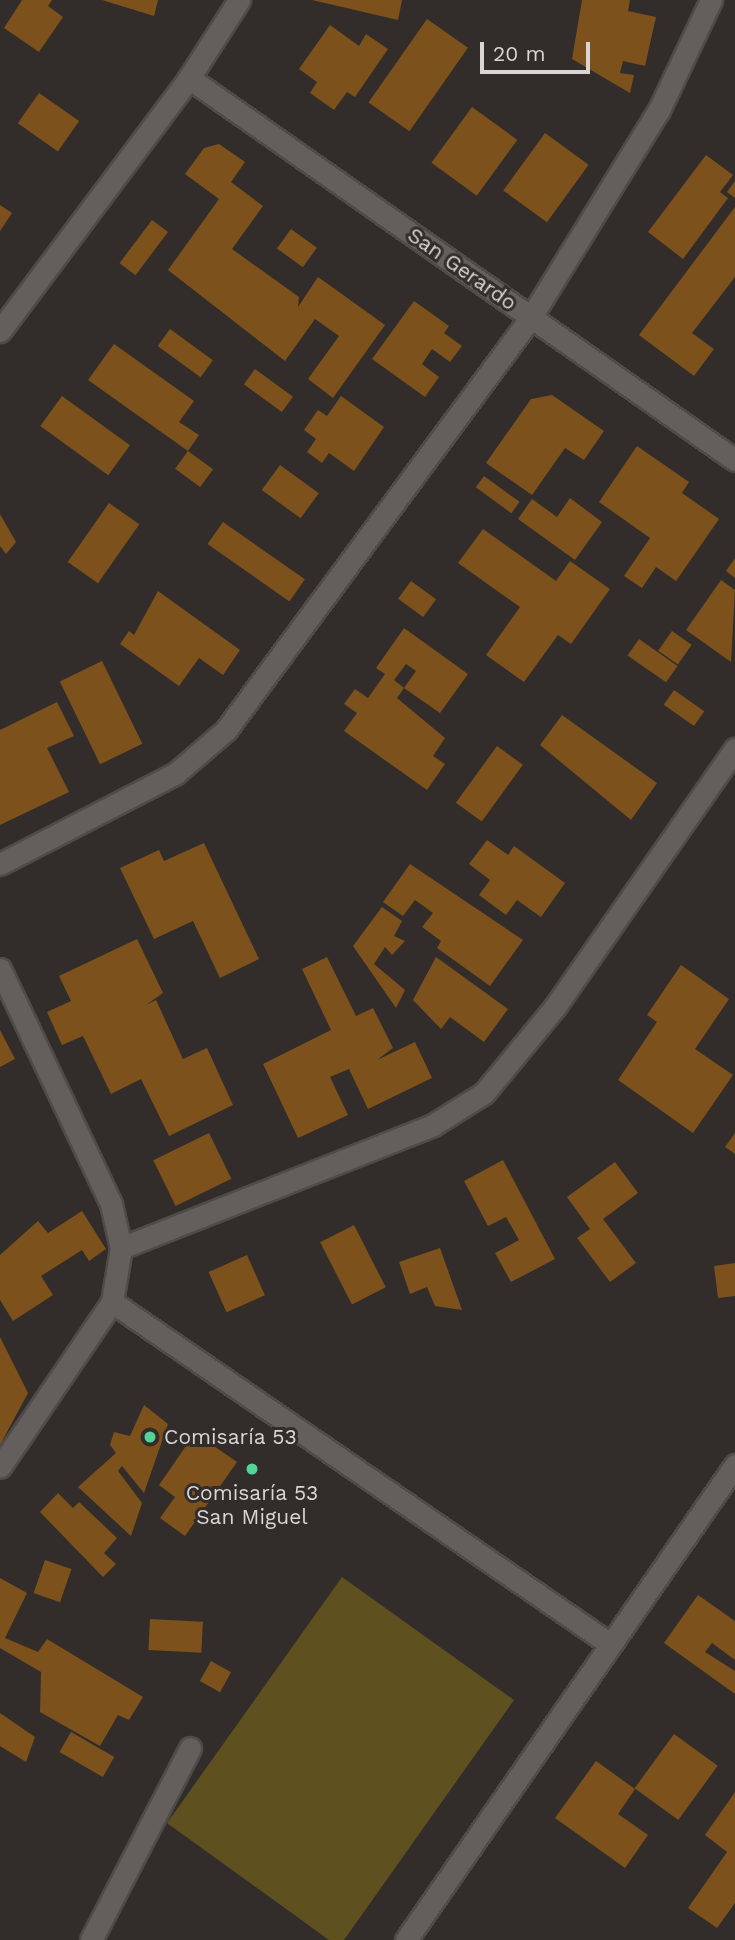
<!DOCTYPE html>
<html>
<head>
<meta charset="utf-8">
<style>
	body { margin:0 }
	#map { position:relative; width:735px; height:1940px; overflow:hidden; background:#322d2a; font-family:"Work Sans",sans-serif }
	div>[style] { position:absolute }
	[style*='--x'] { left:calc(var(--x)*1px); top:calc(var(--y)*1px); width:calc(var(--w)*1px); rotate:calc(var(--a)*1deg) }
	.green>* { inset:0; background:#5f5020 }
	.building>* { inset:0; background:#7c511b; transform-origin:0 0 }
	.roads { filter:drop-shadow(2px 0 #4e4b49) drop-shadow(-2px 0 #4e4b49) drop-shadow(0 2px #4e4b49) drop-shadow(0 -2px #4e4b49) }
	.minor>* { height:21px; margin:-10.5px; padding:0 10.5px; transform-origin:10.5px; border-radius:10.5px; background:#645f5c }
	.dots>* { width:19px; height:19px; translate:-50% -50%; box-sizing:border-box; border:4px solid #322d2a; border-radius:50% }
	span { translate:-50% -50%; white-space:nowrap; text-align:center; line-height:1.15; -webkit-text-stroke:6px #322d2a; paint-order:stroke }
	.street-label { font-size:21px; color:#d8d5d3 }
	.poi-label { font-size:21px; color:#d8d5d3 }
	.left { translate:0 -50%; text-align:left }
	.scale { position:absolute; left:480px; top:42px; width:110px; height:32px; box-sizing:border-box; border:4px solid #d8d5d3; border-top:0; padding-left:9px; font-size:21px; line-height:24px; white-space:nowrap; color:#d8d5d3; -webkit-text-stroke:5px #322d2a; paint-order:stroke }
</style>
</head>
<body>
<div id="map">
	<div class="green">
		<i style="clip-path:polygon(342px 1577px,514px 1700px,344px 1940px,329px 1940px,167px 1823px)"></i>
	</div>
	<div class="building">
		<i style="clip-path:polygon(22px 0,52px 0,48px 6px,63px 17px,39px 52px,4px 28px)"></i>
		<i style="clip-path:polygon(102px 0,158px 0,154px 16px)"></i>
		<i style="clip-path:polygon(312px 0,402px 0,398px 20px)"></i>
		<i style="clip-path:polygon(582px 0,630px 0,628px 11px,656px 17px,645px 66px,623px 61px,620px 73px,634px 75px,630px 93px,572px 59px)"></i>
		<i style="left:427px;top:19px;width:50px;height:102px;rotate:35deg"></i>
		<i style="clip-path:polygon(330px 25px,359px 46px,366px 34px,388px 49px,355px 97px,347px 92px,334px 110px,310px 93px,317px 82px,299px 69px)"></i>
		<i style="left:39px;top:93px;width:49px;height:37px;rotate:35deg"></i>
		<i style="left:472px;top:107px;width:56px;height:69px;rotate:36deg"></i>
		<i style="left:545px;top:133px;width:54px;height:71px;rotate:36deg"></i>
		<i style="clip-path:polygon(219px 144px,245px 162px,231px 182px,263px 206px,232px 249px,299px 297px,298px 307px,318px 277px,385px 325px,333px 398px,308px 379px,339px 336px,315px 319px,285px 361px,168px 270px,219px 199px,185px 174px,204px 148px)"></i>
		<i style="clip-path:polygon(706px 155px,733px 175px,720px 192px,728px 198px,683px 259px,648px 232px)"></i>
		<i style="clip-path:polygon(735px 181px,735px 198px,727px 192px)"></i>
		<i style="clip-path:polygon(0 205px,12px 213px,0 231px)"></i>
		<i style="clip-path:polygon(735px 207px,735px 277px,692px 333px,714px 349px,694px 376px,639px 335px)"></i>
		<i style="left:152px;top:220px;width:20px;height:54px;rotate:37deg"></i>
		<i style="left:291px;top:229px;width:32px;height:24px;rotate:36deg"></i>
		<i style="clip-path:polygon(414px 301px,449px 326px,444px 333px,462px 346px,450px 362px,432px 349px,422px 364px,439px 377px,425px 397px,372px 359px)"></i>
		<i style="left:170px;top:329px;width:53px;height:21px;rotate:36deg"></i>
		<i style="clip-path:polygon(114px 344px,194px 401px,179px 422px,199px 435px,188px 451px,88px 380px)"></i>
		<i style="left:255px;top:369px;width:47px;height:19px;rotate:36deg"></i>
		<i style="clip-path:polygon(552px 395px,604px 431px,584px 460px,565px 448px,532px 495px,486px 463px,531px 399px)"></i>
		<i style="left:62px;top:396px;width:84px;height:37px;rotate:36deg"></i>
		<i style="clip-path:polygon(341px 396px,384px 427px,354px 471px,329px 453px,322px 463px,307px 452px,316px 439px,304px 430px,318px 410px,327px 416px)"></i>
		<i style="clip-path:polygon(637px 446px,689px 482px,682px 493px,719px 519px,676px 581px,656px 567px,642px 588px,624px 576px,650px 538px,599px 502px)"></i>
		<i style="left:188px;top:451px;width:31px;height:22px;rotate:36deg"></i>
		<i style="left:280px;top:465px;width:48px;height:31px;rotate:36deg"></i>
		<i style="left:484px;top:476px;width:44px;height:14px;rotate:36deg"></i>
		<i style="clip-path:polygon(570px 498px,602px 522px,575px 560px,518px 519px,532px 499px,557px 517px)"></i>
		<i style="left:109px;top:503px;width:37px;height:72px;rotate:35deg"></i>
		<i style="clip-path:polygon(0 514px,16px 542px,6px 554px,0 546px)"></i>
		<i style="left:223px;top:522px;width:100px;height:27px;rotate:35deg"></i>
		<i style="clip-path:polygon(483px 529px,556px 581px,570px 561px,610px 589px,571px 644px,558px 635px,524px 682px,486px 655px,520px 607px,458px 563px)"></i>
		<i style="clip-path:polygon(735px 558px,735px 578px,726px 571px)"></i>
		<i style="clip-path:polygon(721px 580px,735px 590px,731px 662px,686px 630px)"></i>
		<i style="left:411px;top:581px;width:31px;height:22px;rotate:36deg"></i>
		<i style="clip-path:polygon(158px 591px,240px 650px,223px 675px,199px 658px,179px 686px,120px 644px,129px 631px,134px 635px)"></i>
		<i style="clip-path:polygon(evenodd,404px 628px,468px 674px,440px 713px,404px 688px,397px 698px,445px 738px,433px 756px,445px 764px,427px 790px,344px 731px,357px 713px,344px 704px,355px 689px,368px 698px,385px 674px,376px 668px,404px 628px,406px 664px,416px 671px,404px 688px,394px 680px,406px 664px)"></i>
		<i style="left:672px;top:631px;width:24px;height:24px;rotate:35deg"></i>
		<i style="left:639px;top:639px;width:47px;height:20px;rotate:35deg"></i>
		<i style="left:102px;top:661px;width:92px;height:47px;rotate:64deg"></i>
		<i style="left:674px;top:690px;width:37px;height:18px;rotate:35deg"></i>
		<i style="clip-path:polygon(57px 702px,74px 736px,47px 748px,69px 792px,0 825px,0 730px)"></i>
		<i style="clip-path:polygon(562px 715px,657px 783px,631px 820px,540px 745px)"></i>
		<i style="left:497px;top:746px;width:32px;height:70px;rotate:36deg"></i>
		<i style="clip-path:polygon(487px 840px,508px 855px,514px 846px,565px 883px,541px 917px,517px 900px,506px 915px,479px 895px,490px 880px,469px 864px)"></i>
		<i style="clip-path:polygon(204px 843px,259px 959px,220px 978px,193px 921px,154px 939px,120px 868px,159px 850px,164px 861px)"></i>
		<i style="clip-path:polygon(410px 864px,523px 940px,490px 986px,437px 948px,441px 941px,422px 927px,433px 913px,415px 900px,403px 916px,383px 902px)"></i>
		<i style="clip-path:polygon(382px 907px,402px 921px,394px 936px,405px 941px,392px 955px,385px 947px,374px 964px,405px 990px,396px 1008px,353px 946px)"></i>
		<i style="clip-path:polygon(137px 939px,163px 993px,146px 1005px,156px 1000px,183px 1059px,207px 1048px,233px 1105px,169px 1136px,141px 1079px,111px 1094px,83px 1036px,62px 1045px,47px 1012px,71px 1001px,59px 976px)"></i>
		<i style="clip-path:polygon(327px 957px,356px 1016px,373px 1008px,393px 1048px,377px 1060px,415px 1042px,432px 1078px,368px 1109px,349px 1069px,330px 1077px,348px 1115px,298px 1138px,263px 1064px,331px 1030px,302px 969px)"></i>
		<i style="clip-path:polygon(436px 957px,508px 1009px,484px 1042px,450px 1017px,441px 1029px,413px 1000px)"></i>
		<i style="clip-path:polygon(681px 965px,729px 999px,695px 1049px,733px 1075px,693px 1133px,618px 1080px,657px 1022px,647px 1015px)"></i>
		<i style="clip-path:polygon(0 1030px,15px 1059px,0 1067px)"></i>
		<i style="left:209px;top:1133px;width:51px;height:62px;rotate:64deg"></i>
		<i style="clip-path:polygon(735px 1133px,735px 1154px,725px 1147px)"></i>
		<i style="clip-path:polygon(503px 1160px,555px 1259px,511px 1282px,495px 1253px,519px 1240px,506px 1217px,488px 1226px,464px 1181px)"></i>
		<i style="clip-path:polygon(615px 1162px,638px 1193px,603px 1219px,636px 1263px,610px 1282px,577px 1238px,590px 1229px,567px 1197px)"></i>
		<i style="clip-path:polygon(82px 1211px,106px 1249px,89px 1261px,82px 1250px,41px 1276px,53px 1295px,13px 1321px,0 1300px,0 1255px,38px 1221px,48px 1233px)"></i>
		<i style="left:354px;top:1225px;width:70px;height:38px;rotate:63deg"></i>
		<i style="clip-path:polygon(440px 1248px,462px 1310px,435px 1306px,427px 1287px,410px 1294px,399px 1262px)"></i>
		<i style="left:247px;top:1255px;width:44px;height:42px;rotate:66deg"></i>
		<i style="clip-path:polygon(735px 1263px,735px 1296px,718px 1298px,714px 1266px)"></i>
		<i style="clip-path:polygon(0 1337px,28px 1393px,0 1445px)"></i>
		<i style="clip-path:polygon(144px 1405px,168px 1424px,144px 1493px,122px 1466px,118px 1471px,142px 1503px,131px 1536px,78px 1487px,116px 1453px,110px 1445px,114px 1432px,130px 1436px)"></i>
		<i style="clip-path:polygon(195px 1433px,237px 1462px,185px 1536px,160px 1518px,175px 1497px,159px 1485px)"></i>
		<i style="clip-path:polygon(58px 1493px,73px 1508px,79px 1502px,117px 1538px,104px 1553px,116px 1564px,103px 1577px,40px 1512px)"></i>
		<i style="left:45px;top:1560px;width:28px;height:35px;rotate:19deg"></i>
		<i style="clip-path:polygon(0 1578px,27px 1593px,5px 1638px,38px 1652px,47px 1639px,143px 1697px,129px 1720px,118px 1715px,100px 1746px,40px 1712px,41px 1672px,0 1648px)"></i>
		<i style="clip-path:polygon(698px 1595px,735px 1621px,735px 1660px,712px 1643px,705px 1652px,735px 1671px,735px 1694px,664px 1643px)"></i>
		<i style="left:150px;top:1619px;width:53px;height:31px;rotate:3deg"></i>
		<i style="left:211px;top:1661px;width:23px;height:23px;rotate:29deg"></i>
		<i style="clip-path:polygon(0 1713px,35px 1737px,26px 1762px,0 1746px)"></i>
		<i style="left:71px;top:1732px;width:50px;height:23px;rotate:30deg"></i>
		<i style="left:674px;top:1734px;width:54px;height:67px;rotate:36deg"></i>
		<i style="clip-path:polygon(596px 1761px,635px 1789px,618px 1814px,648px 1835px,625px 1868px,555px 1818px)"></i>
		<i style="clip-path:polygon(735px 1792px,735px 1903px,717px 1928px,688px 1908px,727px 1852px,705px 1835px)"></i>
	</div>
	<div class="roads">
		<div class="minor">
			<i style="--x:189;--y:78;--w:666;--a:34.98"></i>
			<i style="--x:0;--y:331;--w:316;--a:-53.2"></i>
			<i style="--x:189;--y:78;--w:93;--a:-57.3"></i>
			<i style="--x:0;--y:864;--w:198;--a:-27.3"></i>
			<i style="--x:176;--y:773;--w:66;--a:-40.7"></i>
			<i style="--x:226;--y:730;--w:513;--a:-53.55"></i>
			<i style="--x:531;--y:317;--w:243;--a:-58.3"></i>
			<i style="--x:659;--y:110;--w:122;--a:-64.7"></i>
			<i style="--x:0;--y:969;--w:260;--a:64.7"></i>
			<i style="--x:111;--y:1204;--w:45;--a:77.2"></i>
			<i style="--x:121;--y:1248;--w:55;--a:99.5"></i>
			<i style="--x:112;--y:1302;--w:199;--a:124.2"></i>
			<i style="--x:121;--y:1248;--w:335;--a:-21.5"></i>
			<i style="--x:433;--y:1125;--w:60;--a:-32.1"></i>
			<i style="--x:484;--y:1093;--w:112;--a:-50.5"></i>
			<i style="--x:555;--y:1007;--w:315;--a:-55.1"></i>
			<i style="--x:112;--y:1302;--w:604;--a:34.48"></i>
			<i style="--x:91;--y:1940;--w:216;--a:-62.7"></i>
			<i style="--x:406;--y:1940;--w:578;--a:-55.29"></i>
		</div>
	</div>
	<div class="dots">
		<i style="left:150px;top:1437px;background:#53d396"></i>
		<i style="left:252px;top:1469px;background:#53d396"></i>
	</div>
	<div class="street-label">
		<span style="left:462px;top:269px;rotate:35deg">San Gerardo</span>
	</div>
	<div class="poi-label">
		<span class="left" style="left:164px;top:1437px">Comisaría 53</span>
		<span style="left:252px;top:1505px">Comisaría 53<br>San Miguel</span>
	</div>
	<div class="scale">20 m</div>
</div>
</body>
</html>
